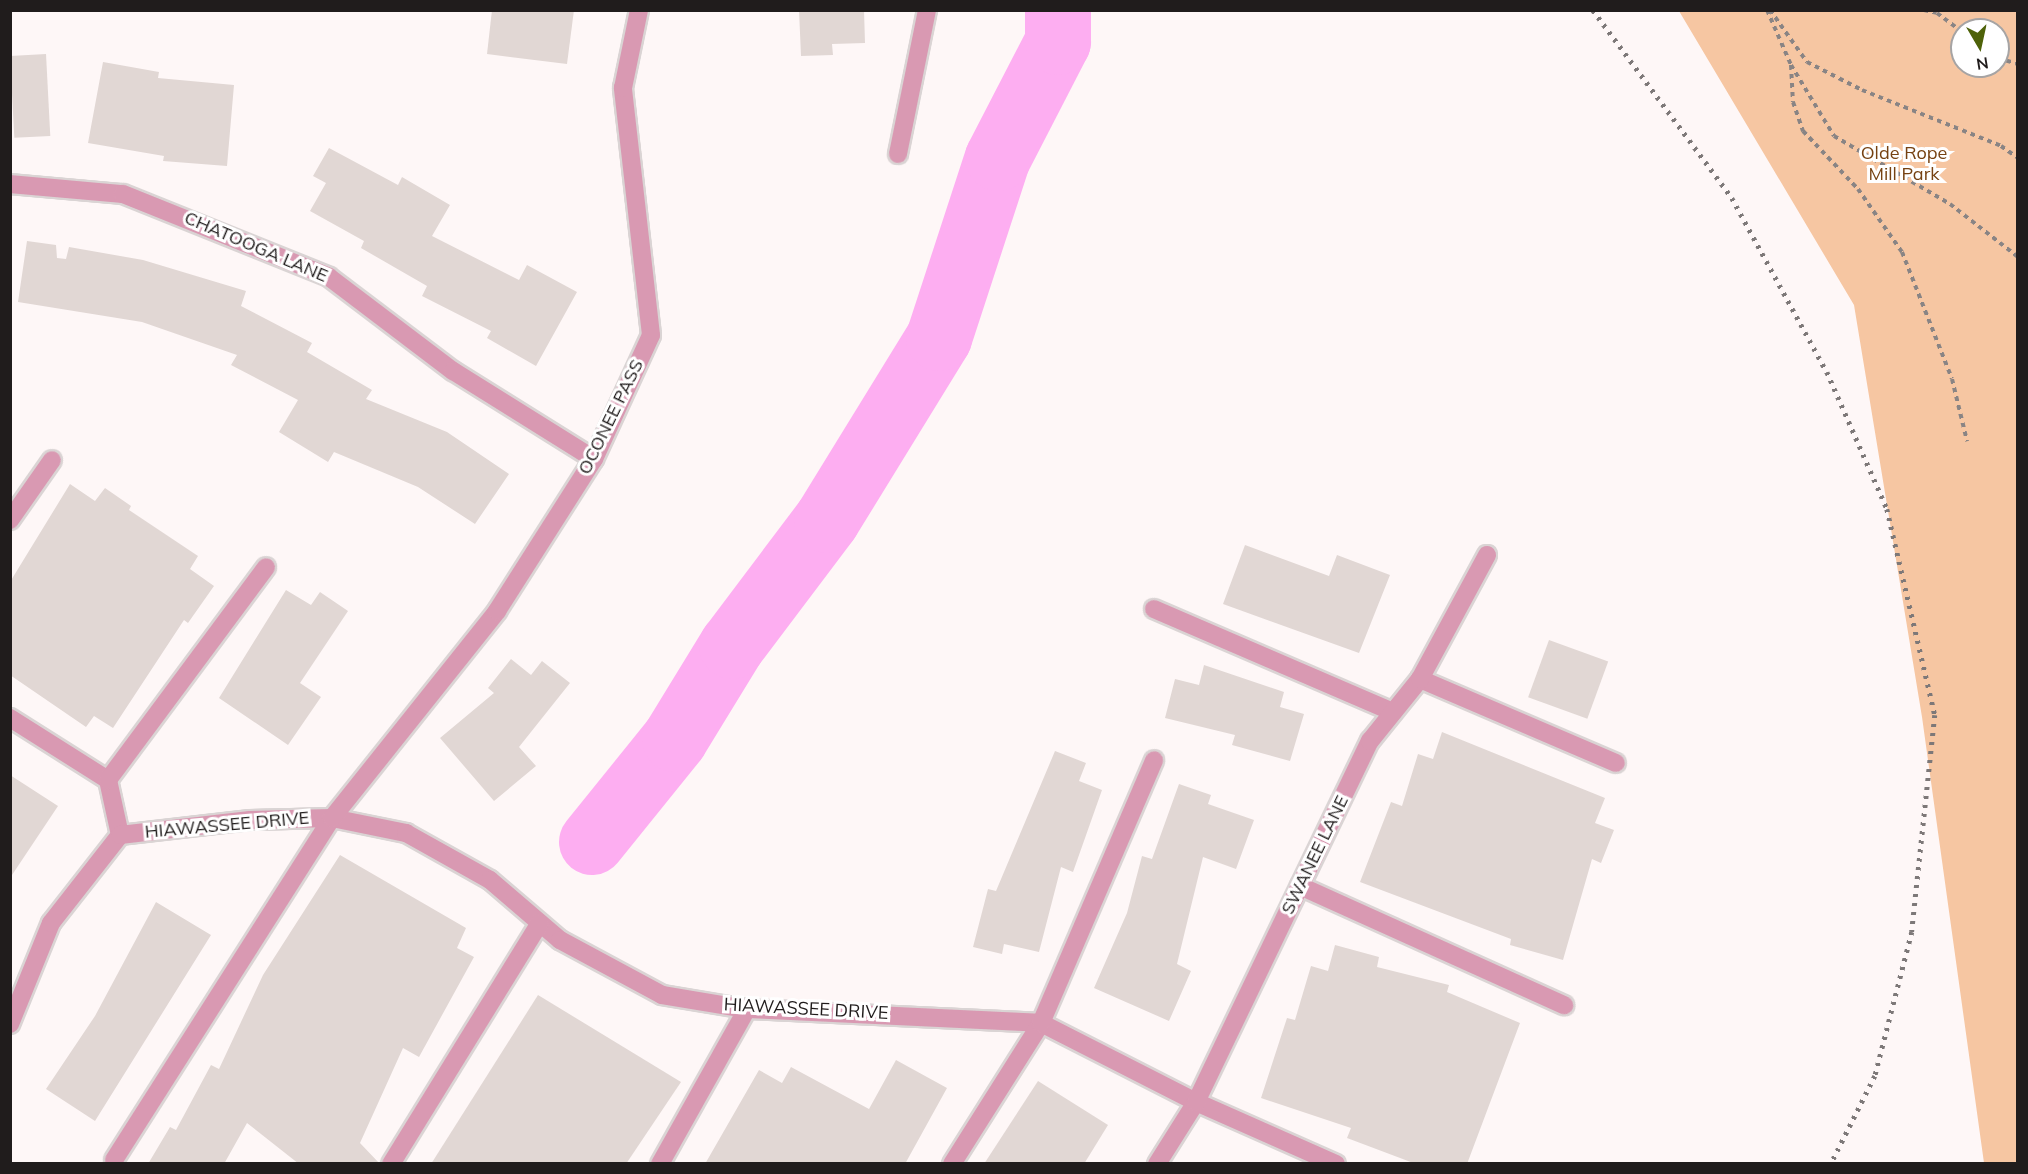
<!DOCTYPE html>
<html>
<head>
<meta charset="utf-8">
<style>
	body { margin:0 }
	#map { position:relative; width:2028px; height:1174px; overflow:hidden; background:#fef7f7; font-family:Mulish,sans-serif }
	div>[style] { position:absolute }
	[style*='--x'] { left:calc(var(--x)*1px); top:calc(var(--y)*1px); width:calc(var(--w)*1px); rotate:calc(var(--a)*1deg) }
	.green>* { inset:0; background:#f6c6a2 }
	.river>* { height:66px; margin:-33px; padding:0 33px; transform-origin:33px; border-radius:33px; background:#fdaef1 }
	.building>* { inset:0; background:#e1d7d4; transform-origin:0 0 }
	.path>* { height:4px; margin-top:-2px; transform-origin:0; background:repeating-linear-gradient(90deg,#898484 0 4.5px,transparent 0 9px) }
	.roads { filter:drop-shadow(2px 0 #dad4d4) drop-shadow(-2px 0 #dad4d4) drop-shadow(0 2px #dad4d4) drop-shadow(0 -2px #dad4d4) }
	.minor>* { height:18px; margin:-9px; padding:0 9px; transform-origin:9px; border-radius:9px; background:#d999b2 }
	.rail>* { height:4.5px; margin-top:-2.25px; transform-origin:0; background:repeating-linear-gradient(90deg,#7d7878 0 3px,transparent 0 9px) }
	span { translate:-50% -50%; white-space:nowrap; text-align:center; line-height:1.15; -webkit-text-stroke:6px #fff; paint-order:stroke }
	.park-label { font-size:18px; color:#764212 }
	.street-label { font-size:18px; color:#201c1c }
	.frame { position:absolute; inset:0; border:12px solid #201c1c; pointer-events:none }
	.north { position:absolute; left:1950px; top:18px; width:60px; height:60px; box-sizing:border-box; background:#fff; border:2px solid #a6a4a4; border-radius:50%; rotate:171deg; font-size:16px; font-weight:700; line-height:24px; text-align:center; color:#201c1c }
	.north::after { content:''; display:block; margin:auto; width:21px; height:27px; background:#4e6209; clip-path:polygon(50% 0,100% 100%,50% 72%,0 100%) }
</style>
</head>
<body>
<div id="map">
	<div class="green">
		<i style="clip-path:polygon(evenodd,1679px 11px,2017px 11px,2017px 1163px,1984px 1163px,1922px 717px,1854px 305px,1679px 11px,1962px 30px,1998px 30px,1998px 66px,1962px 66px,1962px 30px)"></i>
	</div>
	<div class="river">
		<i style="--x:592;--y:842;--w:132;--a:-51.1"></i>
		<i style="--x:675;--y:739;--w:109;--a:-58.5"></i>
		<i style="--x:732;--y:646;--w:158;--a:-53"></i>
		<i style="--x:827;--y:520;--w:214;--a:-58.4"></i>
		<i style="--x:939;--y:338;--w:189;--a:-71.9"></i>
		<i style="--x:998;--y:158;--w:131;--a:-62.7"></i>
		<i style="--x:1058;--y:42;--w:32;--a:-90"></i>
	</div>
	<div class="building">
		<i style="clip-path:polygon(492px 10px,574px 10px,567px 64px,487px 54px)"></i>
		<i style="clip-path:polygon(799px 10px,864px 10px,865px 43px,832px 44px,833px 55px,801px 56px)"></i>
		<i style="left:46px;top:54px;width:82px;height:36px;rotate:87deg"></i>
		<i style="clip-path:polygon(103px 62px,159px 72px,158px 78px,234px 85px,227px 166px,163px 161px,164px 156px,88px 143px)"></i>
		<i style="clip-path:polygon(329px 148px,398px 185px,402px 177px,450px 205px,432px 236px,519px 280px,527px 265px,577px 292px,536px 366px,487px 338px,491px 331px,422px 296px,427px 286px,361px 248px,364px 241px,310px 211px,326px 183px,313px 176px)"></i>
		<i style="clip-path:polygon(27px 241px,56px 245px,57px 258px,66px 259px,69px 247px,143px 260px,246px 291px,241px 306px,312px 343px,307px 352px,372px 390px,366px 399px,447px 432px,509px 474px,475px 524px,418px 487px,334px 452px,328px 462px,279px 432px,298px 400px,231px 365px,237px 355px,142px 322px,18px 302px)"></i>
		<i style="clip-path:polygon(70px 484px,95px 501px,105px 488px,131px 506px,129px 510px,198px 556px,190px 569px,214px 586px,188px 623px,184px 620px,113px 728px,94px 716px,86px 727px,10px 675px,10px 582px)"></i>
		<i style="clip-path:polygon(1245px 545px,1329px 576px,1337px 555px,1390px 575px,1359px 653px,1223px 604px)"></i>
		<i style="clip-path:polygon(286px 590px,311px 605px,320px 592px,348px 611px,300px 683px,321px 697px,288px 745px,219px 698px)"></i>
		<i style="left:1549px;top:640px;width:63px;height:61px;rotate:20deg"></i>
		<i style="clip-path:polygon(511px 659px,531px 675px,542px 661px,570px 683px,519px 747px,536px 766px,494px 801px,440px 738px,494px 693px,488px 688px)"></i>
		<i style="clip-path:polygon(1204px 665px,1284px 692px,1280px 707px,1304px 714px,1290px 761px,1232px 745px,1235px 735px,1165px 718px,1175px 679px,1199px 685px)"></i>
		<i style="clip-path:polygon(1442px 732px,1605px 798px,1595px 823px,1614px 830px,1601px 863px,1592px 859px,1563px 960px,1510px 945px,1511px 939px,1360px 882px,1391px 802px,1402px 806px,1418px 754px,1433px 759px)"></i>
		<i style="clip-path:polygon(1055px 751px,1086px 763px,1079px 781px,1102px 790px,1073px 872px,1061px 867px,1039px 952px,1004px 944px,1002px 954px,973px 947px,988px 889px,996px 891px)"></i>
		<i style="clip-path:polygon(10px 775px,58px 806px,10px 878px)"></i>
		<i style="clip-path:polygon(1179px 784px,1211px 795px,1208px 804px,1254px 820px,1236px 869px,1203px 857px,1177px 964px,1191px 971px,1169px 1021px,1094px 988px,1127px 913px,1142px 856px,1152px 859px)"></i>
		<i style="clip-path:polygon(340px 855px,466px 928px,457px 948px,474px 957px,419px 1057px,403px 1048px,360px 1143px,380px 1164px,299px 1164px,247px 1123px,224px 1164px,148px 1164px,170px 1127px,176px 1130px,211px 1065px,219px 1069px,263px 975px)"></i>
		<i style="clip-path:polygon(156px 902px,211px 935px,95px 1121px,46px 1089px,95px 1016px)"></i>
		<i style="clip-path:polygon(1335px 945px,1379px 957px,1377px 967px,1449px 985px,1447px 992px,1520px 1023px,1467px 1164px,1416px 1164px,1347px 1138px,1351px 1128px,1261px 1098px,1287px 1018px,1295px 1020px,1311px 966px,1328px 971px)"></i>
		<i style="clip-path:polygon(538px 995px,681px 1082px,626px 1164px,431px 1164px)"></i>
		<i style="clip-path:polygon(896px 1060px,947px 1088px,905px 1164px,705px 1164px,759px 1070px,782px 1083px,791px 1067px,869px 1109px)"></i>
		<i style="clip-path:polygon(1038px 1081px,1108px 1125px,1084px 1164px,984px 1164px)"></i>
	</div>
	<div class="path">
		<i style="--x:1767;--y:10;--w:60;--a:66.4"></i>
		<i style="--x:1791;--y:65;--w:83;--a:58.8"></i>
		<i style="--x:1834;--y:136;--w:134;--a:30.4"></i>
		<i style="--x:1950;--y:204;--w:86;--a:37.9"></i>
		<i style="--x:1770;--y:10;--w:64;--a:54.6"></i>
		<i style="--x:1807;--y:62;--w:62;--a:27"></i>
		<i style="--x:1862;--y:90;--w:150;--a:21.9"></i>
		<i style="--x:2001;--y:146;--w:21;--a:35"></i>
		<i style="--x:1924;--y:10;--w:13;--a:13"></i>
		<i style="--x:1937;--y:13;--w:31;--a:37"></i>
		<i style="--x:1998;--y:58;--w:21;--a:17"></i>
		<i style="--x:1791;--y:65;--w:37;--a:87"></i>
		<i style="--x:1793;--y:102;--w:31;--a:71"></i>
		<i style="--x:1803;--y:131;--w:80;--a:46.5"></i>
		<i style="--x:1858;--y:189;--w:77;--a:55.1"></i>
		<i style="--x:1902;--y:252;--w:136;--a:68.5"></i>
		<i style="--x:1952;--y:379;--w:64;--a:76.4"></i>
	</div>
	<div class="roads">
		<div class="minor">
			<i style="--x:898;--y:154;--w:147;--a:-78.6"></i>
			<i style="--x:10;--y:184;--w:113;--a:5.1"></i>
			<i style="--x:123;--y:194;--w:222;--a:21.9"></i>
			<i style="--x:329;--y:277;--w:156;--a:37.2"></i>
			<i style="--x:453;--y:371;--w:166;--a:32"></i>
			<i style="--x:10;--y:520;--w:73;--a:-55"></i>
			<i style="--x:1154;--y:609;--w:260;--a:23.3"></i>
			<i style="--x:1420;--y:679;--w:213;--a:23.2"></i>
			<i style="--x:10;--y:718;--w:116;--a:32.3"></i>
			<i style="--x:108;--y:780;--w:56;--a:77.7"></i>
			<i style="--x:108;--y:780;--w:265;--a:-53.4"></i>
			<i style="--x:1300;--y:886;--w:290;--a:24.3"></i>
			<i style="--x:10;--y:1024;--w:109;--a:-67.9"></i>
			<i style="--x:51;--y:923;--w:112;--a:-51.9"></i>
			<i style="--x:120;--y:835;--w:131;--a:-6.6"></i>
			<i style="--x:250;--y:820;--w:82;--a:-1.4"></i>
			<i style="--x:332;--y:818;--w:76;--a:11.5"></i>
			<i style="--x:406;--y:833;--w:96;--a:29.2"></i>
			<i style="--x:490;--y:880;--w:92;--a:40.6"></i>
			<i style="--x:560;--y:940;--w:116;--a:28.3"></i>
			<i style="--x:662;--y:995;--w:86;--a:9.4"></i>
			<i style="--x:747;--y:1009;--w:294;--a:2.7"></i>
			<i style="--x:1041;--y:1023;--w:174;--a:27"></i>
			<i style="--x:1196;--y:1102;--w:153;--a:23.9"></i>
			<i style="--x:114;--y:1160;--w:406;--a:-57.5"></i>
			<i style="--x:332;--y:818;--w:265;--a:-51.4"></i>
			<i style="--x:497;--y:611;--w:180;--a:-57.5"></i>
			<i style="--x:594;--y:459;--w:136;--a:-65.3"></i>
			<i style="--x:651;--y:335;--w:249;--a:-96.5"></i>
			<i style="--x:623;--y:88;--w:80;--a:-78.4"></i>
			<i style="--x:391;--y:1164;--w:283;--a:-58.3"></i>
			<i style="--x:660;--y:1164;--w:178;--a:-60.7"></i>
			<i style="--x:952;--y:1164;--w:167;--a:-57.7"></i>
			<i style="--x:1041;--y:1023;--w:286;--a:-66.7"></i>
			<i style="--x:1157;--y:1164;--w:73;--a:-57.8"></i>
			<i style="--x:1196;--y:1102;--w:401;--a:-64.3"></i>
			<i style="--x:1370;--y:741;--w:80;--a:-51.1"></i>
			<i style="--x:1420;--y:679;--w:141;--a:-61.6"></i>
		</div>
	</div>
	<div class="rail">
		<i style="--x:1593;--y:10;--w:234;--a:53.5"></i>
		<i style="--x:1732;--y:198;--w:198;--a:61.4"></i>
		<i style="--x:1827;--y:372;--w:150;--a:66.3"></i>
		<i style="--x:1887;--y:509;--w:212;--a:76.9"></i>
		<i style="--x:1935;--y:715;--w:218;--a:96.1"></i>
		<i style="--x:1912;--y:932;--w:149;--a:104.4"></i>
		<i style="--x:1875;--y:1076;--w:98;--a:116.6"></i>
	</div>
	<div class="park-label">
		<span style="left:1904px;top:164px">Olde Rope<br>Mill Park</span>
	</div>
	<div class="street-label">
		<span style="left:256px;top:247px;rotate:23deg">CHATOOGA LANE</span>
		<span style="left:611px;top:417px;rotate:-64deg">OCONEE PASS</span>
		<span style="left:227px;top:825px;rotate:-5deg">HIAWASSEE DRIVE</span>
		<span style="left:1315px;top:855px;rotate:-64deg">SWANEE LANE</span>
		<span style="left:806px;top:1009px;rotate:3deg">HIAWASSEE DRIVE</span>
	</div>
	<div class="frame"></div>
	<div class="north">N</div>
</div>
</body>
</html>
